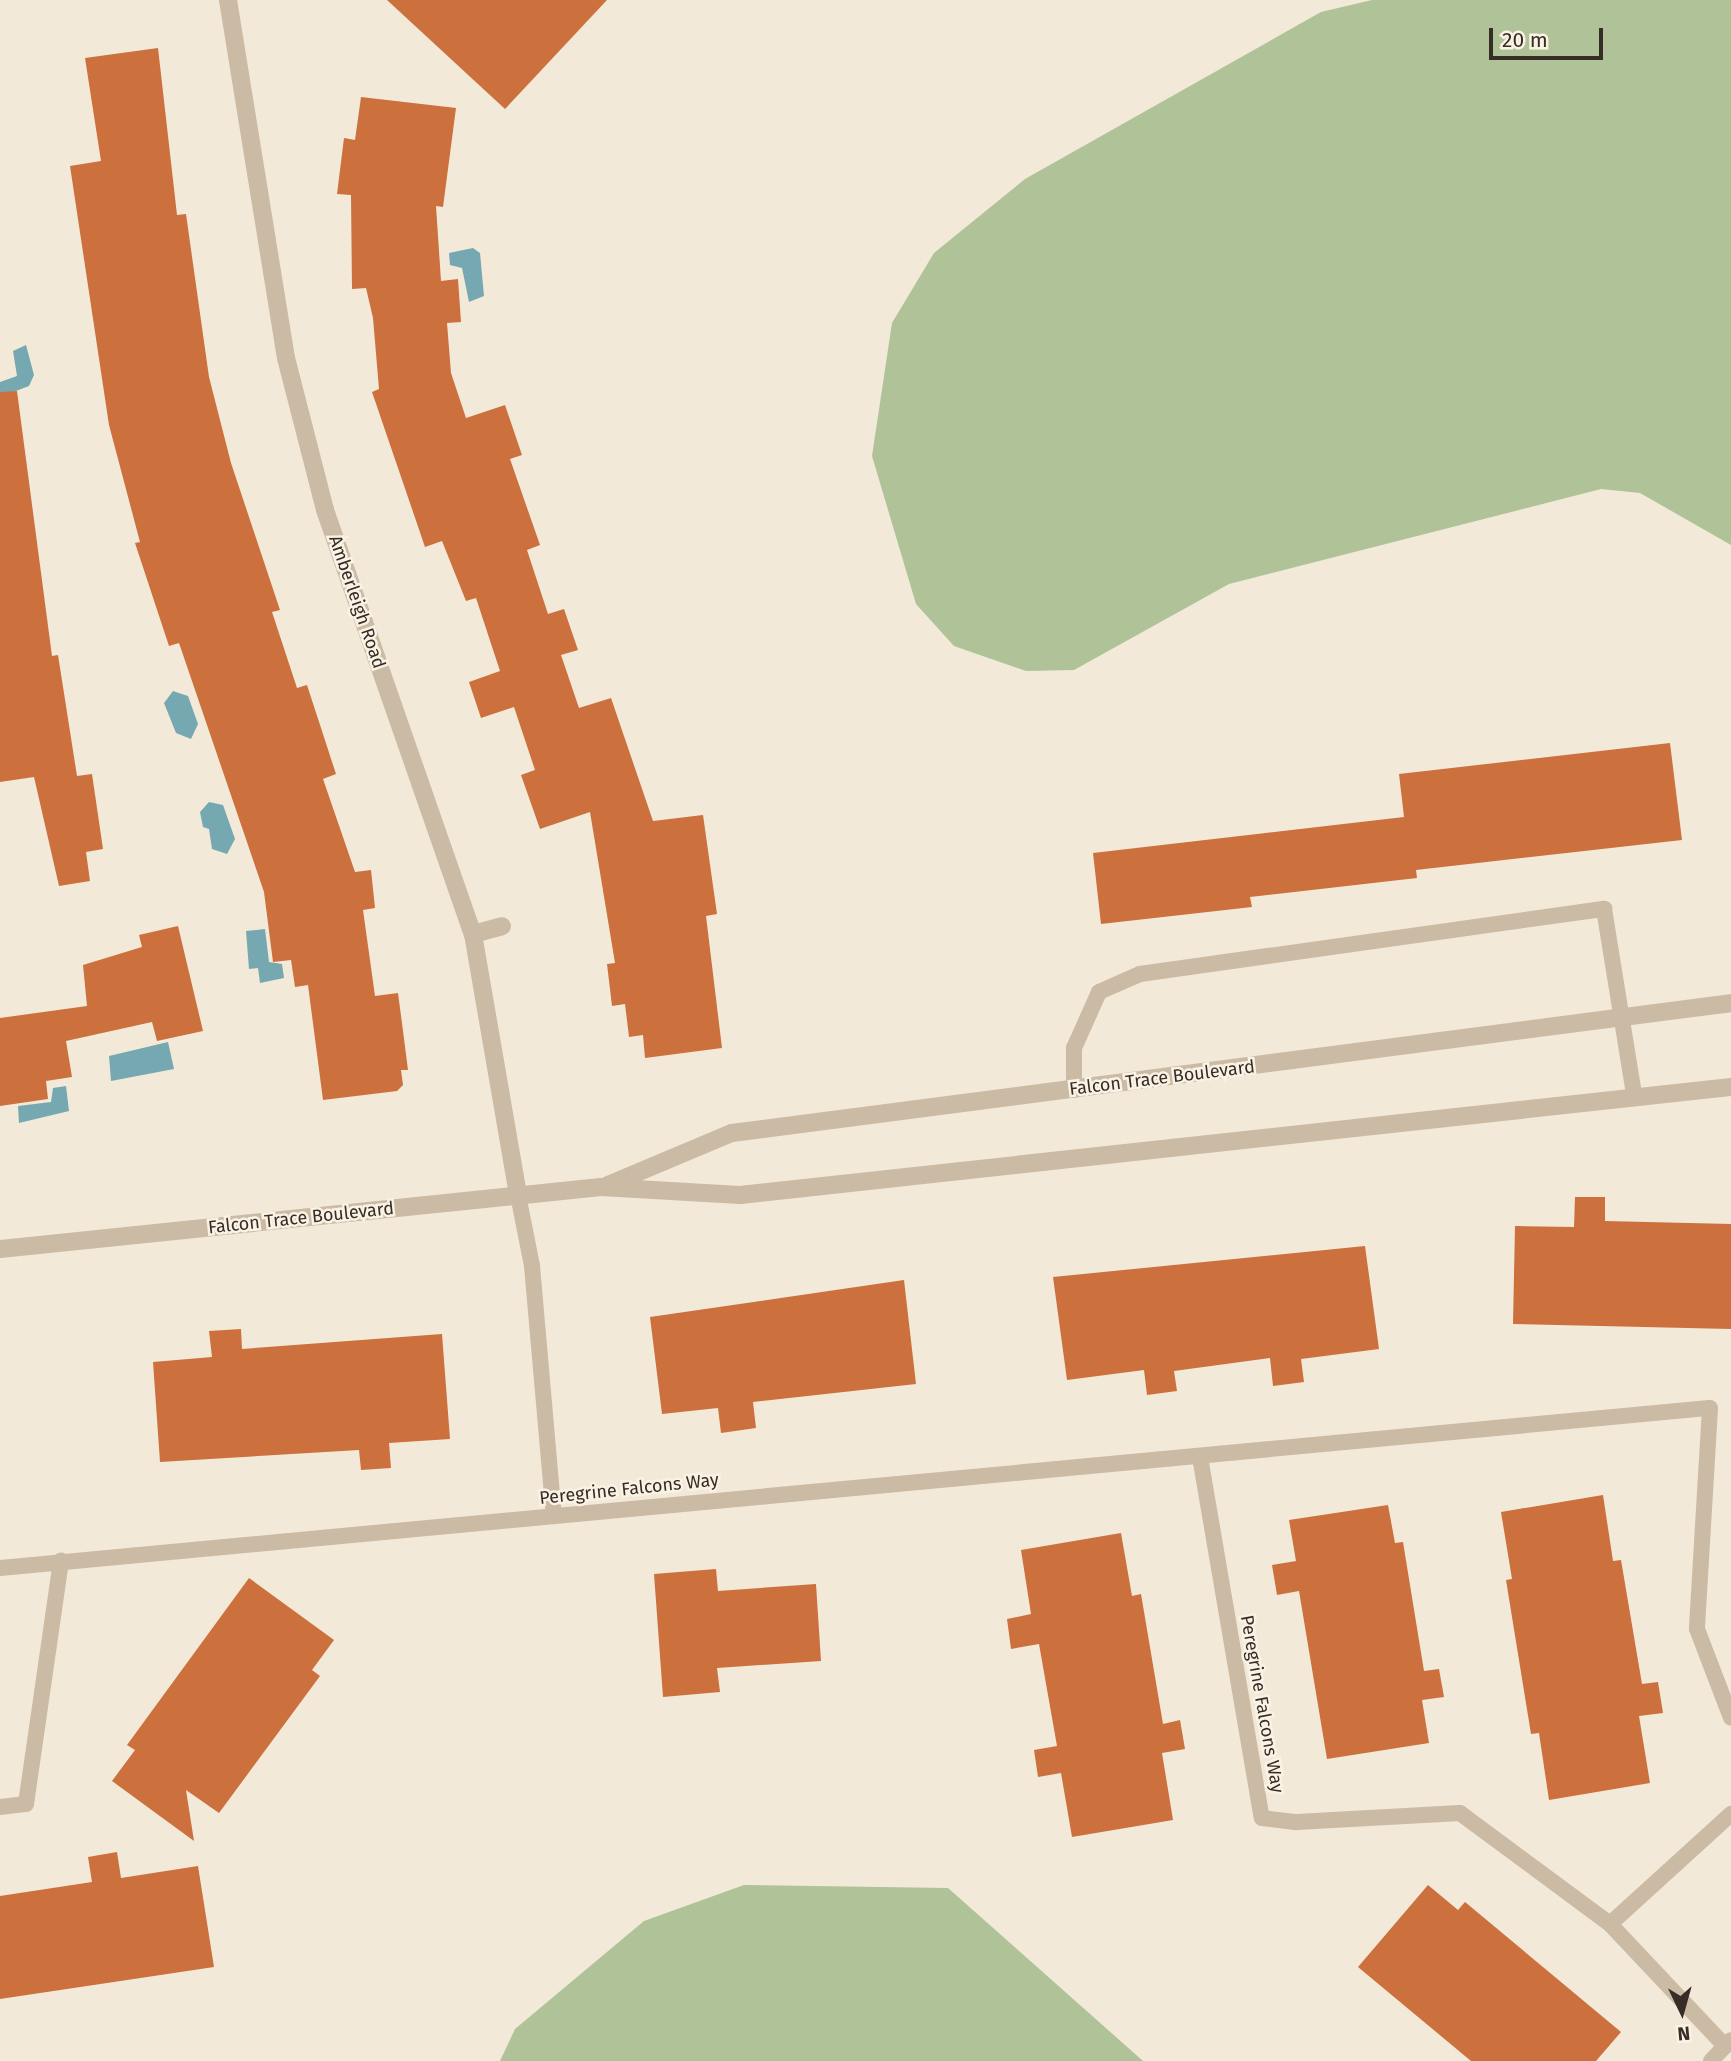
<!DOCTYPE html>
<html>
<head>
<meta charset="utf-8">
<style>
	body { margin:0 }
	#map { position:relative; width:1731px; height:2061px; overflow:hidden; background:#f2e9d8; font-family:"Fira Sans",sans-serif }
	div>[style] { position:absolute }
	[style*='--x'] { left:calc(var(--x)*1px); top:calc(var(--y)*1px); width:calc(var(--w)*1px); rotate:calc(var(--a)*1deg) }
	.green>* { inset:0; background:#afc298 }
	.water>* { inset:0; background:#76a8b1 }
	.building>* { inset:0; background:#cc703d }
	.service>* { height:16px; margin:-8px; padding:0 8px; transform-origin:8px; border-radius:8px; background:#cbbaa4 }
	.minor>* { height:18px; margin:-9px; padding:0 9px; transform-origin:9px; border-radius:9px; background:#cbbaa4 }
	.tertiary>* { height:18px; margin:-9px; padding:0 9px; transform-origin:9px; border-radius:9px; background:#cbbaa4 }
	span { translate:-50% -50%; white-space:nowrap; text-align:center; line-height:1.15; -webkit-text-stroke:5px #faf3e5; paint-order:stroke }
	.street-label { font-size:18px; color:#362d26 }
	.north { position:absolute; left:1647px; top:1977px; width:70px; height:70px; -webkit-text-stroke:5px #faf3e5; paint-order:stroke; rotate:175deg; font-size:19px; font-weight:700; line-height:28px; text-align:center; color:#362d26 }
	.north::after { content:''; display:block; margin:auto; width:24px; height:32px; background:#362d26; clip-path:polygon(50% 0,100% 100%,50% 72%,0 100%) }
	.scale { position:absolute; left:1489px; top:28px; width:114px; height:32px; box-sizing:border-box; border:4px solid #362d26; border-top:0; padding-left:9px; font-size:21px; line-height:24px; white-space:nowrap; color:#362d26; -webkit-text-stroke:5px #faf3e5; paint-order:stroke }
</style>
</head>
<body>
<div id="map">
	<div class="green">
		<i style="clip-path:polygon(1372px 0,1731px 0,1731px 545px,1640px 493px,1601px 489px,1229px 584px,1074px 670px,1026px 671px,954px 646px,916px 604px,872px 456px,892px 323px,934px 253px,1025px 179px,1321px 12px)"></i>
		<i style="clip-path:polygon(744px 1885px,948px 1888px,1143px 2061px,500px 2061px,515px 2029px,644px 1921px)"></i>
	</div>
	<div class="water">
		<i style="clip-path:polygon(473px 248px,480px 253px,484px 296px,469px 302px,462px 268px,450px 265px,449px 253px)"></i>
		<i style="clip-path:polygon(26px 345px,34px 375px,29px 386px,0 397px,0 382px,17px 376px,13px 351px)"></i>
		<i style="clip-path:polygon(173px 691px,188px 696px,198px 724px,191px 739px,176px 733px,164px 703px)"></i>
		<i style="clip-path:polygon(209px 802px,223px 805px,235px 839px,227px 854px,212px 849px,209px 829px,203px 827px,200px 812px)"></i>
		<i style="clip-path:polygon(265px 929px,269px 962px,282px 964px,284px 978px,260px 983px,258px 968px,249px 969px,246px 931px)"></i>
		<i style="clip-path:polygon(168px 1042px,174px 1069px,111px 1081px,109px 1056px)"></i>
		<i style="clip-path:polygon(66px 1086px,69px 1111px,19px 1123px,18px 1106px,51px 1102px,53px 1088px)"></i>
	</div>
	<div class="building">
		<i style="clip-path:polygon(387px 0,607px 0,505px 109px)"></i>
		<i style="clip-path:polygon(158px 48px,177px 215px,186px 214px,209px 377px,231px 463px,280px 610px,272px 612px,297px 688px,307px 685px,336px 774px,323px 779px,355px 872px,371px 870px,375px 908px,363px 910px,375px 996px,398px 993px,403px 1031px,408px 1070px,401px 1070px,403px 1085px,397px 1091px,323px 1100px,308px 985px,295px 987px,291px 960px,273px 962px,264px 892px,179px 643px,169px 646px,135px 543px,140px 542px,109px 425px,70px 166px,101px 161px,85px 58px)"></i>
		<i style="clip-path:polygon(361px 97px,456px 108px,443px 207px,436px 206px,441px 281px,458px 279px,461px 322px,447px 323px,451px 373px,466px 418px,505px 405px,522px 455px,510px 459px,540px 545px,527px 550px,548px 614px,564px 609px,578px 650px,561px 655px,579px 708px,611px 698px,653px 821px,703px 815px,717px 914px,706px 916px,722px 1048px,645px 1058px,643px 1035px,629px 1037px,625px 1004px,612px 1006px,607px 964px,615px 963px,590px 812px,540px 829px,521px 775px,535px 770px,514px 707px,481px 718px,469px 682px,500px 671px,476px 598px,466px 601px,442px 541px,425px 547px,372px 392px,379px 389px,373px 318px,366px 288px,352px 289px,351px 195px,337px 194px,344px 138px,355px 140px)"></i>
		<i style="clip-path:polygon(17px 391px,52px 656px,58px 655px,77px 776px,92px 774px,103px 849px,86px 852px,90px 881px,59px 886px,34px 777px,0 782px,0 392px)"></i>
		<i style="clip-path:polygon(1670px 743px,1682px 840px,1416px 870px,1417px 878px,1250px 897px,1252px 907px,1101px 924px,1093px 853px,1404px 817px,1399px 774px)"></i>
		<i style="clip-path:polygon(178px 926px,203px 1031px,157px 1041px,152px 1022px,66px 1041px,72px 1077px,46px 1081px,48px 1099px,0 1106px,0 1018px,87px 1006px,83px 965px,142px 947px,139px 935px)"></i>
		<i style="clip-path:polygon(1575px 1197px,1605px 1197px,1605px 1221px,1731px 1224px,1731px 1329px,1513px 1324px,1515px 1226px,1574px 1227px)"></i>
		<i style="clip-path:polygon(1365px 1246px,1379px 1349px,1301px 1359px,1304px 1382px,1273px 1386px,1270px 1358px,1174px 1371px,1177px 1391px,1147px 1395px,1144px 1370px,1067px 1380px,1053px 1277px)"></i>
		<i style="clip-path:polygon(904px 1280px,916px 1384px,753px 1402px,756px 1428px,721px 1433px,718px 1408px,662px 1414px,650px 1317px)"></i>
		<i style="clip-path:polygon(241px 1329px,242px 1349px,442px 1334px,450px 1439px,389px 1443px,391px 1468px,361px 1470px,359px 1450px,160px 1462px,153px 1362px,212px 1357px,209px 1331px)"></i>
		<i style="clip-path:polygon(1603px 1495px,1613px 1561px,1621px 1560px,1642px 1684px,1658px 1682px,1663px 1713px,1639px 1716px,1650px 1783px,1549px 1800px,1539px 1733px,1531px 1734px,1506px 1580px,1512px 1579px,1501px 1512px)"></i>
		<i style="clip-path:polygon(1388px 1505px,1395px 1543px,1403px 1542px,1424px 1671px,1439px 1669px,1444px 1697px,1422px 1700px,1429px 1743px,1327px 1759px,1299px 1591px,1277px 1595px,1272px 1565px,1296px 1561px,1289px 1520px)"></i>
		<i style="clip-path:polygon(1121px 1533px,1132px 1596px,1141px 1594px,1163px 1724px,1180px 1720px,1185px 1749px,1162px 1753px,1173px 1820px,1072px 1837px,1061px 1773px,1038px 1777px,1034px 1750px,1057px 1746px,1039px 1644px,1011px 1649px,1007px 1619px,1031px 1614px,1021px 1550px)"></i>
		<i style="clip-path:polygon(716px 1569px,718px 1591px,816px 1584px,821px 1661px,717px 1668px,720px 1692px,663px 1697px,654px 1574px)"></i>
		<i style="clip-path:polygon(249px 1578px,334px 1640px,312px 1670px,320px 1676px,219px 1813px,186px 1790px,194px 1841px,112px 1781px,135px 1750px,127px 1745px)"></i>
		<i style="clip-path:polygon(117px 1852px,121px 1878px,198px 1866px,214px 1967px,0 1999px,0 1896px,92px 1882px,88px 1857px)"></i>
		<i style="clip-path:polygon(1428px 1885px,1458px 1910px,1465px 1902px,1621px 2032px,1596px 2061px,1471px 2061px,1358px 1967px)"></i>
	</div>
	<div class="service">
		<i style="--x:1074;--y:1090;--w:42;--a:-90"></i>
		<i style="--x:1074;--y:1048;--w:61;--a:-65.9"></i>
		<i style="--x:1099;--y:992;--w:45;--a:-23.7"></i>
		<i style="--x:1140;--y:974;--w:469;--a:-8"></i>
		<i style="--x:1604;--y:909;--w:188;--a:80.8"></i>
		<i style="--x:518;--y:1195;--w:72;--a:78.8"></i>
		<i style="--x:532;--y:1266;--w:251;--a:85"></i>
		<i style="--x:1200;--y:1457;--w:366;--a:80.3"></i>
		<i style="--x:1262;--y:1818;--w:35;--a:7"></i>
		<i style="--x:1297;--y:1822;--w:163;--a:-3.2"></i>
		<i style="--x:1460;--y:1813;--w:187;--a:36.5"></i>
		<i style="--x:1610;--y:1924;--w:168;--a:46.7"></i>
		<i style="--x:1725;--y:2046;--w:8;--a:-45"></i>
		<i style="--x:0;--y:1568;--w:1717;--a:-5.35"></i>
		<i style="--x:1710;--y:1408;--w:221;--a:93.4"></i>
		<i style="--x:1697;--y:1629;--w:95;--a:69.1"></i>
		<i style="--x:0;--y:1807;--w:26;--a:-7"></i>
		<i style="--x:26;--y:1804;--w:246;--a:-81.8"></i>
		<i style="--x:1610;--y:1924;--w:164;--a:-42.3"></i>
		<i style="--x:1711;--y:2061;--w:21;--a:-47"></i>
	</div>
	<div class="minor">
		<i style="--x:228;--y:0;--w:363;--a:80.8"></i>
		<i style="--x:286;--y:358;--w:157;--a:75.6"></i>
		<i style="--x:325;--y:510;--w:449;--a:70.8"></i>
		<i style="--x:473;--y:934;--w:265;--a:80.2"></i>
		<i style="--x:473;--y:934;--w:30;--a:-15"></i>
	</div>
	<div class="tertiary">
		<i style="--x:608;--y:1185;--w:134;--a:-22.8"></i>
		<i style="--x:732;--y:1133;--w:1007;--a:-7.41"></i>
		<i style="--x:0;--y:1249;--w:604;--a:-5.89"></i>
		<i style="--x:601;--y:1187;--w:139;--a:3.3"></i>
		<i style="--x:740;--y:1195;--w:997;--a:-6.22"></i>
	</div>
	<div class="street-label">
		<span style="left:357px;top:602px;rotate:71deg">Amberleigh Road</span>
		<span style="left:1162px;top:1078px;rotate:-7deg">Falcon Trace Boulevard</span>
		<span style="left:301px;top:1218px;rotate:-6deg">Falcon Trace Boulevard</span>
		<span style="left:629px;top:1489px;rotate:-6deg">Peregrine Falcons Way</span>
		<span style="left:1262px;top:1704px;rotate:80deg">Peregrine Falcons Way</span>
	</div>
	<div class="north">N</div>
	<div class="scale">20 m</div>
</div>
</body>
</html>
